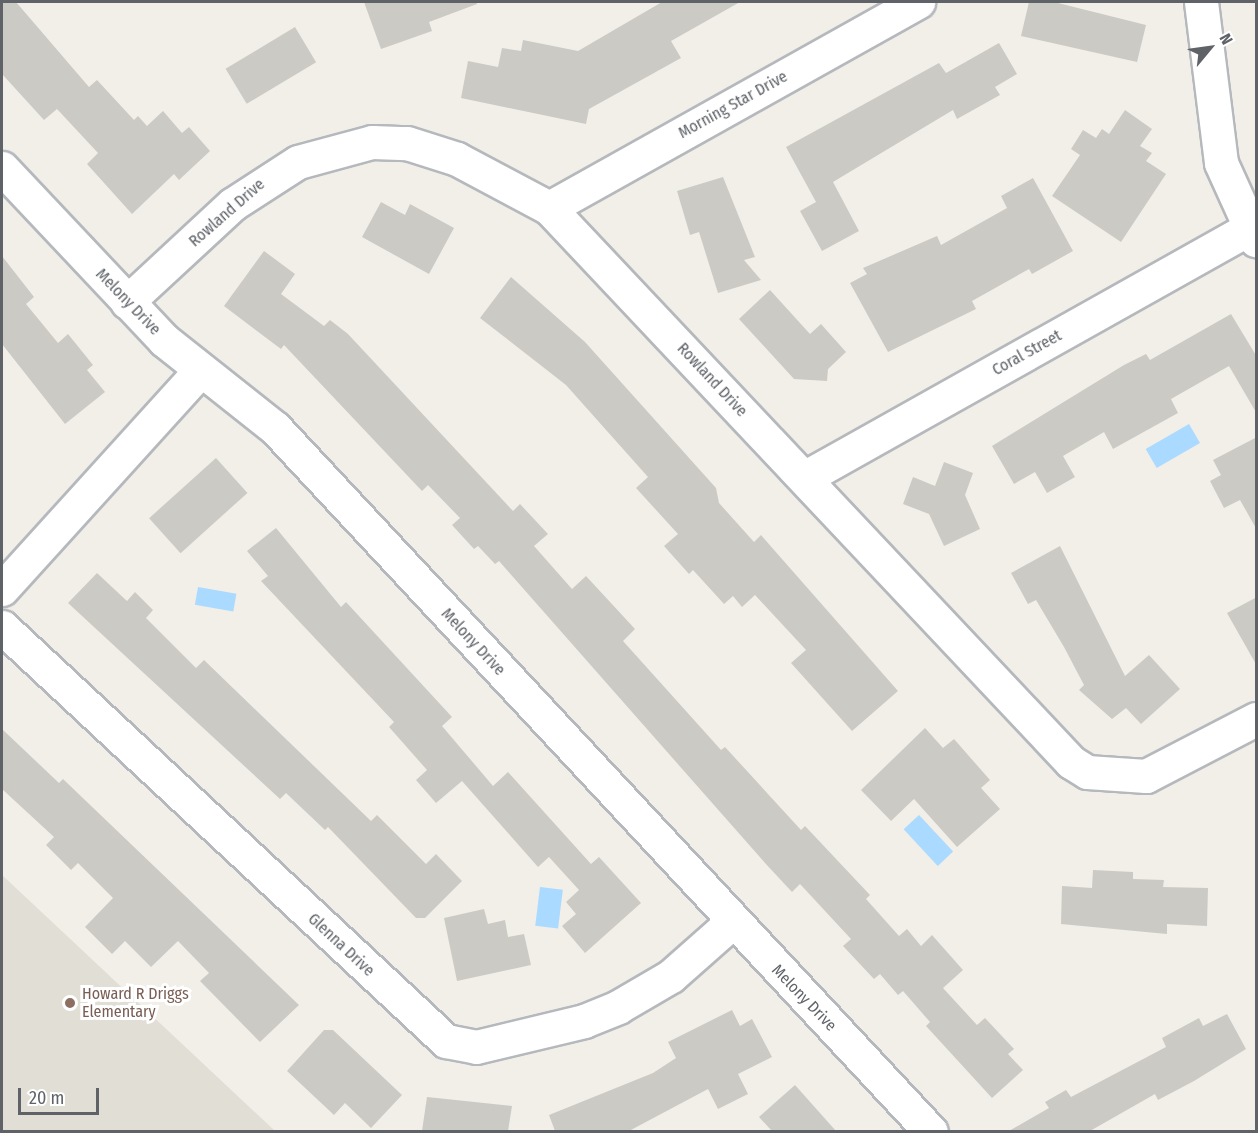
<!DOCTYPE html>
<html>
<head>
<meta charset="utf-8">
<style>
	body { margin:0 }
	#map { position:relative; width:1258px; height:1133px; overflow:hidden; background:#f1efe8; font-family:"Fira Sans Condensed",sans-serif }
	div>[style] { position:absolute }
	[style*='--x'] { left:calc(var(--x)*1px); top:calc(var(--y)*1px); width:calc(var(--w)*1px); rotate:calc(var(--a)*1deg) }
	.education>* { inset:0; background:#e1ded6 }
	.water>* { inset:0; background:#aadaff; transform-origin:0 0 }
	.building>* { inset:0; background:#cccac5; transform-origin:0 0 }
	.roads { filter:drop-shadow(2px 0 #b5b8bc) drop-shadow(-2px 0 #b5b8bc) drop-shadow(0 2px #b5b8bc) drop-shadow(0 -2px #b5b8bc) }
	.minor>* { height:33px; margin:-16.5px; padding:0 16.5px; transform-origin:16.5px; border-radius:16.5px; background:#fff }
	.dots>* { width:16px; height:16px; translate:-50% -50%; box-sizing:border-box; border:3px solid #fff; border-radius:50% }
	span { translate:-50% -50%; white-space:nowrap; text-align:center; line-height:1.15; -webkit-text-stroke:6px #fff; paint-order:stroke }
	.street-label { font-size:16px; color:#5f6368 }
	.education-label { font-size:16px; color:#785e54 }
	.left { translate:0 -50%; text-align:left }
	.frame { position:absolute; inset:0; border:3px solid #5f6368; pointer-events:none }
	.north { position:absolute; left:1180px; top:18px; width:60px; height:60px; -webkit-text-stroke:4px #fff; paint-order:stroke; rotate:61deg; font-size:16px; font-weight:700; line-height:24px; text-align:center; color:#5f6368 }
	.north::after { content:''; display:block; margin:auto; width:21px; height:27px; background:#5f6368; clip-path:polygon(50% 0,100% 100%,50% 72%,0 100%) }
	.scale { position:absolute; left:18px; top:1088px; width:81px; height:27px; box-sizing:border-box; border:3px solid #5f6368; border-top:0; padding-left:8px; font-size:18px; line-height:21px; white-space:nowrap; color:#5f6368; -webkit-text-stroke:4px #fff; paint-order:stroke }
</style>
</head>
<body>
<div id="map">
	<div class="education">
		<i style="clip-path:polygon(2px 875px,275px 1131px,2px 1131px)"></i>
	</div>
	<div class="water">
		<i style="left:1189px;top:424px;width:22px;height:50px;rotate:60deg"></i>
		<i style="left:198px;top:587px;width:39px;height:18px;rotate:10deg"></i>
		<i style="left:919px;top:815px;width:50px;height:21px;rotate:47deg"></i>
		<i style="left:540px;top:887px;width:23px;height:39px;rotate:7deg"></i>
	</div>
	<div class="building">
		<i style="clip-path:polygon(2px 2px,16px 2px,89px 87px,97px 80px,134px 120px,138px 116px,147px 126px,163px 111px,182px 133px,189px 127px,210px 151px,179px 180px,174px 174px,132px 214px,87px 164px,98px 153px,57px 109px,44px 120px,2px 74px)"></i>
		<i style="clip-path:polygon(364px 2px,476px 2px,477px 4px,429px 22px,432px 31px,381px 49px)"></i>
		<i style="clip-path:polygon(662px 2px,740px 2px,671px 41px,681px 58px,589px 109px,586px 124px,461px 98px,468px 61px,498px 67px,502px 48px,521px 51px,523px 40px,578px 51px)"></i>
		<i style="clip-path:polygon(1029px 2px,1054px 2px,1146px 25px,1137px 62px,1021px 36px)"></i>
		<i style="left:295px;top:27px;width:41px;height:81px;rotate:59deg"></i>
		<i style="clip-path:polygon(999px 43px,1017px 74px,995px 87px,1000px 95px,957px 119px,953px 110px,833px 182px,859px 231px,822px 251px,800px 211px,816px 202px,786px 147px,939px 63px,946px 73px)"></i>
		<i style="clip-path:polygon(1125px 110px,1152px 129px,1140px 146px,1152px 153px,1146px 161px,1166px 174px,1121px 242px,1052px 196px,1080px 155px,1071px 149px,1083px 130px,1096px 138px,1102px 129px,1109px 134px)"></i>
		<i style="clip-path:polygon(723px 177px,755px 257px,744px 260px,761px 280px,718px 293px,699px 232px,690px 235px,677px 191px)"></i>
		<i style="clip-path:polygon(1033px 178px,1073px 251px,1032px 274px,1029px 269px,972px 301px,976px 309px,888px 352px,850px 283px,867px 274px,863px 268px,937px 236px,941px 245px,1007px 208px,1001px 196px)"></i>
		<i style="clip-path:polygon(381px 202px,405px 215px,410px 204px,454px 228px,429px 274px,362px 237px)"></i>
		<i style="clip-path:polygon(264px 251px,295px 274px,281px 294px,324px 326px,330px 320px,348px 334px,513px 511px,520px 504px,548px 534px,534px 546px,572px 589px,586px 576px,635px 629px,623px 641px,721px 750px,725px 747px,801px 830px,805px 826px,870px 895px,866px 899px,899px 936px,907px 929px,921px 946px,932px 935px,963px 970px,943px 988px,977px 1025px,985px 1018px,1014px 1049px,1008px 1054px,1023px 1070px,992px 1098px,926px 1026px,930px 1022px,903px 991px,898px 995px,880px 974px,874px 979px,843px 946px,851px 939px,800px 884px,792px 892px,765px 863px,499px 561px,495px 564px,478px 546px,474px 549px,452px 525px,460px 518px,428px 485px,422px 491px,284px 345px,281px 349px,224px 306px)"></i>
		<i style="clip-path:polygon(2px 256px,34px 297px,26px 304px,58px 343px,68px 334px,93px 365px,87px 370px,105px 392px,65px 424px,2px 344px)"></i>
		<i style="clip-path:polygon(511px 277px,585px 342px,716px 488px,719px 503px,754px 542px,761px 535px,898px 691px,852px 731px,791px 663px,806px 650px,755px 595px,742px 607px,733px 596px,724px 604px,693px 570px,689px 574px,664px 546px,678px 534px,636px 488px,648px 477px,566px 385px,480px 318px)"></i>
		<i style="clip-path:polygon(770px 290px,810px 334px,821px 324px,846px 352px,828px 369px,827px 381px,794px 379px,739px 319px)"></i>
		<i style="clip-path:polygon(1231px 314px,1257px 357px,1257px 414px,1229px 366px,1171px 399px,1178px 413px,1113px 449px,1104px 432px,1063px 456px,1075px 477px,1047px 493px,1035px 472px,1014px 484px,992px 446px,1124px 365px,1146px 354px,1150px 360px)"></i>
		<i style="clip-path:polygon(1257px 437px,1257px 530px,1240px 500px,1224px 508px,1210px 481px,1221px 475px,1213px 460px)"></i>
		<i style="left:216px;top:458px;width:47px;height:90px;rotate:48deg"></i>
		<i style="clip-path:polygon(944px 462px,973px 473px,965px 495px,980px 529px,944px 546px,929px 514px,903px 504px,913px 477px,935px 486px)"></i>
		<i style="clip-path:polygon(276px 528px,341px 607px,346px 602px,452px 717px,442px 726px,493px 786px,508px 772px,591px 864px,599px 857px,641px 903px,585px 953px,562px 926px,576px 914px,566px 902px,579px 890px,549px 857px,538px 867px,462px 781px,436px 803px,416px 780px,427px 770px,389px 727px,394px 722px,261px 581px,268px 576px,247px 551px)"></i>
		<i style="clip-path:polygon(1060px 546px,1125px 676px,1149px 655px,1180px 689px,1141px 724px,1126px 708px,1112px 719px,1079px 690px,1084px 685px,1064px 647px,1036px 600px,1028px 604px,1011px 573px)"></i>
		<i style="clip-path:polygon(97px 573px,127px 601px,135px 592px,153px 610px,146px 618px,196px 668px,204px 660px,371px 821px,377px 815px,426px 864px,436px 854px,462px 881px,425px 918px,416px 918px,328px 827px,325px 830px,286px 793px,280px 799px,68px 603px)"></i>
		<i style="clip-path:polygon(1257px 597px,1257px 666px,1227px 613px)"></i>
		<i style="clip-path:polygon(925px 728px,943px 748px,954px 739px,990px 780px,981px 788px,1000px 809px,957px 847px,914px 799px,891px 821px,861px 790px)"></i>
		<i style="clip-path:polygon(2px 729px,59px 783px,63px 779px,299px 1005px,260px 1042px,200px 981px,209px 973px,178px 941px,151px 967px,125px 941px,112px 954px,85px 927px,113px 898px,78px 863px,71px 870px,46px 845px,54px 837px,2px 789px)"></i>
		<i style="clip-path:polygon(1093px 870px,1133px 872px,1133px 879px,1164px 880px,1163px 887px,1208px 888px,1207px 926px,1167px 924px,1167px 934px,1061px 924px,1062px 886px,1092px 888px)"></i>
		<i style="clip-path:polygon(484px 909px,488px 924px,505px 920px,508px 937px,524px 934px,531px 965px,457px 981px,444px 918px)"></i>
		<i style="clip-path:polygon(732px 1010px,740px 1026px,752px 1019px,772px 1057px,738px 1074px,748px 1094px,718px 1109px,708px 1089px,629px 1131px,555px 1131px,549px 1115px,653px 1073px,676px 1058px,668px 1042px)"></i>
		<i style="clip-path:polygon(1227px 1014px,1246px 1049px,1194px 1081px,1158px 1100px,1155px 1094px,1090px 1131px,1009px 1131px,1049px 1108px,1045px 1102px,1066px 1090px,1071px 1097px,1166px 1047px,1162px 1038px,1199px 1018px,1203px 1026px)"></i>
		<i style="clip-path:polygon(324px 1030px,333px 1030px,402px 1095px,371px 1128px,345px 1103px,334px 1115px,287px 1071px)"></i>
		<i style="clip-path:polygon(795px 1085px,836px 1131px,772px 1131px,759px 1117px)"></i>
		<i style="clip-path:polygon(427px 1097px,512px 1106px,508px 1131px,422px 1131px)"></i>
	</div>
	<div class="roads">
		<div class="minor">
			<i style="--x:1201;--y:2;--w:162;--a:82.9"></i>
			<i style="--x:1221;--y:163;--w:85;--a:65.6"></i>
			<i style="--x:2;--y:168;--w:236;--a:46.7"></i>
			<i style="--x:164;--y:340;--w:142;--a:38.4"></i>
			<i style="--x:275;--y:428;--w:962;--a:47.02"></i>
			<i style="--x:549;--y:208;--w:423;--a:-29.2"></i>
			<i style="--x:127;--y:302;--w:144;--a:-42.8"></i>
			<i style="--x:233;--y:204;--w:77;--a:-32.9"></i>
			<i style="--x:298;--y:162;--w:77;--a:-15.1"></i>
			<i style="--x:372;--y:142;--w:35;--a:2"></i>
			<i style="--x:407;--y:143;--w:52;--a:17.7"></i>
			<i style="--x:457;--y:159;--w:104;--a:28"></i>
			<i style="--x:549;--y:208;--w:761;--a:46.7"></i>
			<i style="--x:1071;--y:762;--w:19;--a:32"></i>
			<i style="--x:1087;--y:772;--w:59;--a:3.9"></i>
			<i style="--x:1146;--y:776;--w:124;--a:-27.4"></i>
			<i style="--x:804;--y:478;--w:511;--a:-29.27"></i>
			<i style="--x:2;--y:589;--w:294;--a:-47.8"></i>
			<i style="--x:2;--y:627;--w:607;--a:43"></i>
			<i style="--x:446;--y:1041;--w:31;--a:11"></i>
			<i style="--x:476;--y:1047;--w:111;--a:-13.5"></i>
			<i style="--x:584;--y:1021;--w:37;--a:-22"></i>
			<i style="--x:618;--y:1007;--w:61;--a:-30.3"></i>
			<i style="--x:671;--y:976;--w:81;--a:-41.5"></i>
		</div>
	</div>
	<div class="dots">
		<i style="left:70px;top:1003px;background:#8d6e63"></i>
	</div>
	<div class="street-label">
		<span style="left:733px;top:105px;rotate:-29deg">Morning Star Drive</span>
		<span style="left:227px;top:213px;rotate:-41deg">Rowland Drive</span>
		<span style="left:128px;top:302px;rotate:46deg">Melony Drive</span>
		<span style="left:1027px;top:353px;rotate:-29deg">Coral Street</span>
		<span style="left:712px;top:380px;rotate:47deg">Rowland Drive</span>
		<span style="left:473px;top:642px;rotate:47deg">Melony Drive</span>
		<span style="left:341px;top:945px;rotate:43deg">Glenna Drive</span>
		<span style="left:804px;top:998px;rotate:46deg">Melony Drive</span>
	</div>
	<div class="education-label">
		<span class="left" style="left:82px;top:1003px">Howard R Driggs<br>Elementary</span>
	</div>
	<div class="frame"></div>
	<div class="north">N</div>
	<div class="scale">20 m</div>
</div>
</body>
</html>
